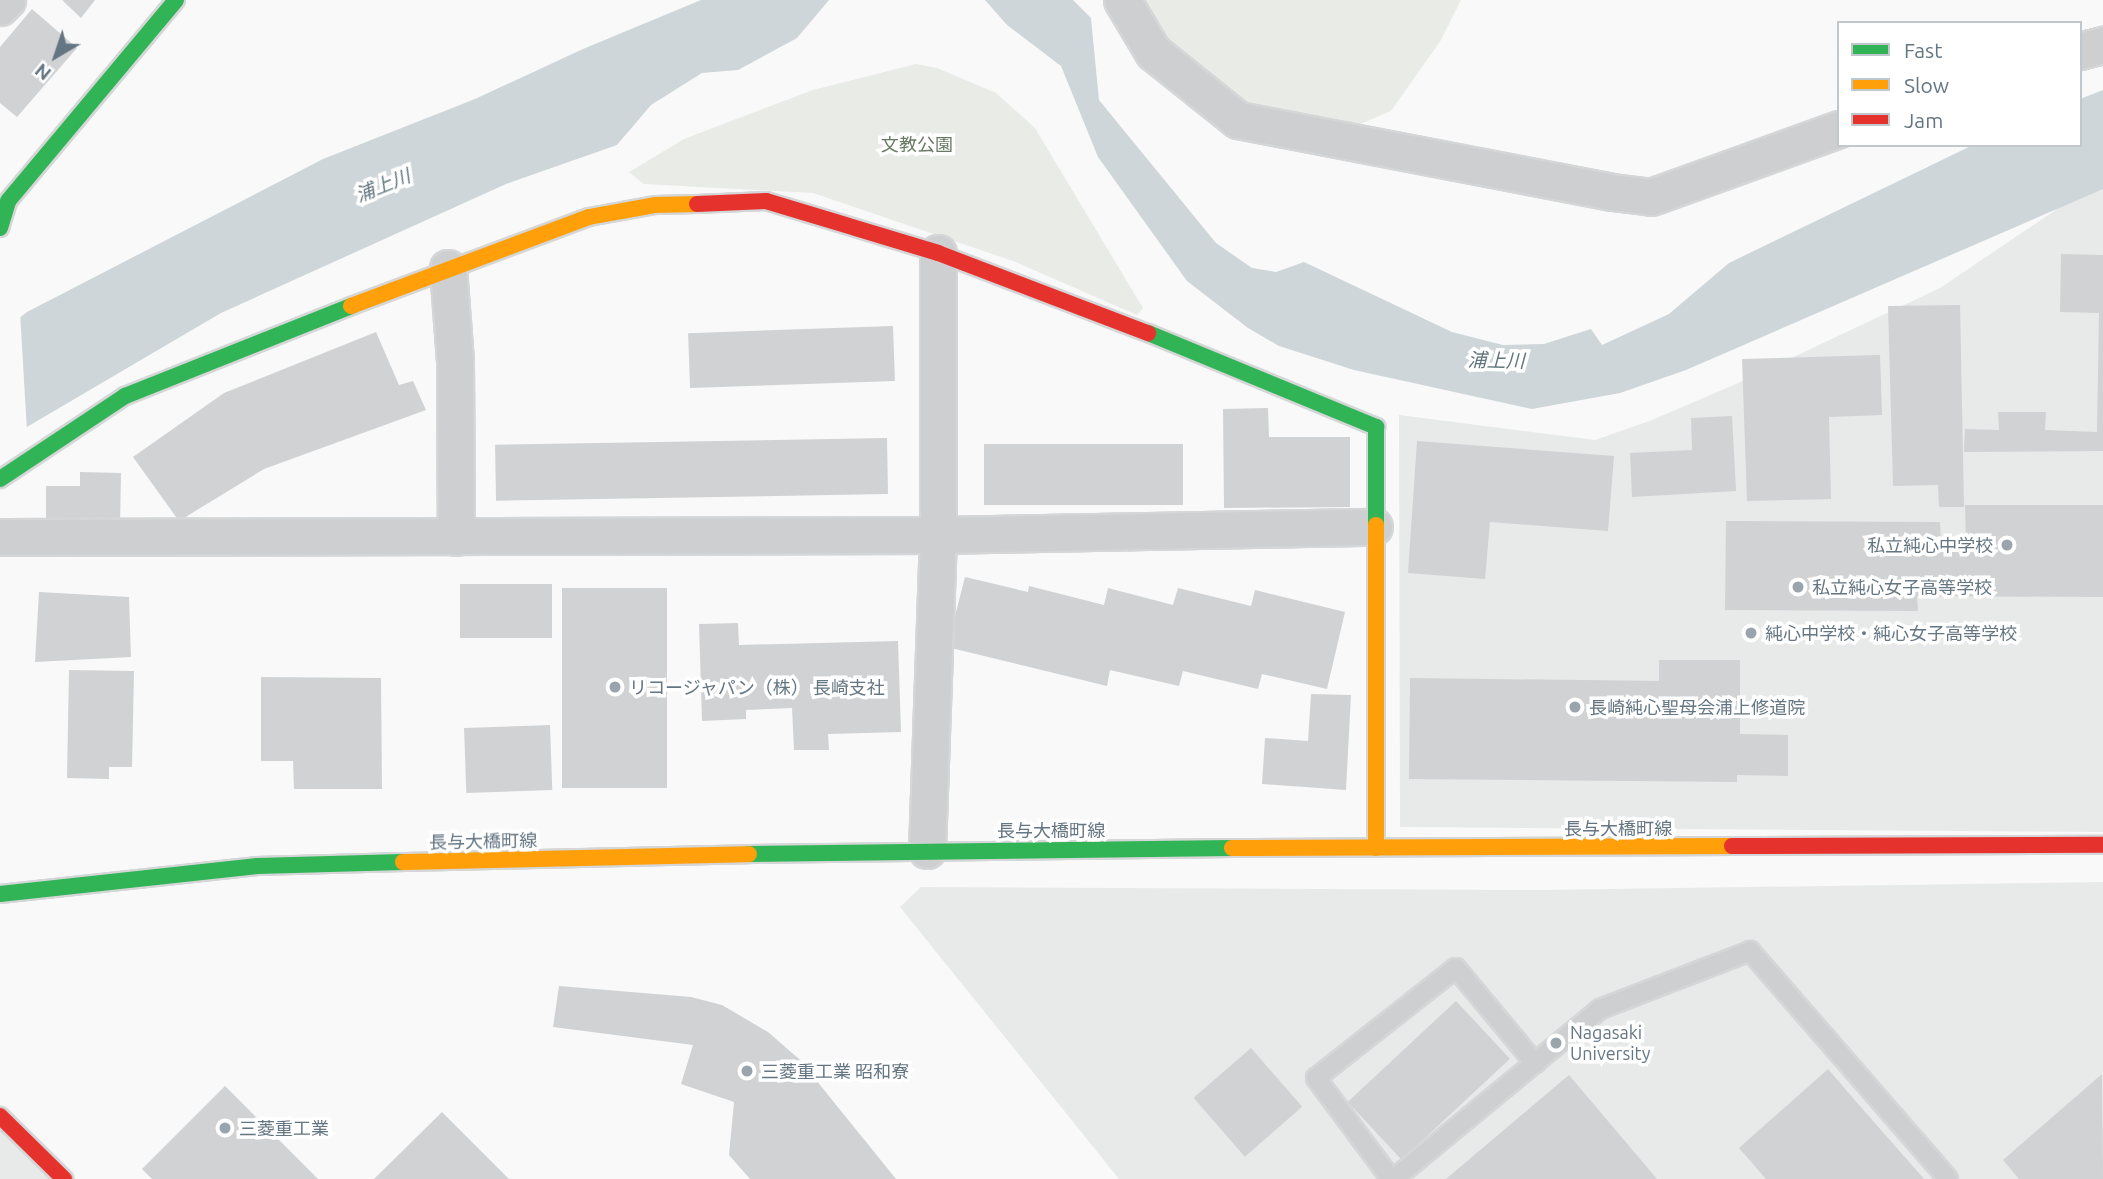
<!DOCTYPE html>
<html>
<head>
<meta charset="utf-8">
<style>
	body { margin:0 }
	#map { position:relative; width:2103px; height:1179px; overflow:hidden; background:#f9f9f9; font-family:Ubuntu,"Noto Sans JP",sans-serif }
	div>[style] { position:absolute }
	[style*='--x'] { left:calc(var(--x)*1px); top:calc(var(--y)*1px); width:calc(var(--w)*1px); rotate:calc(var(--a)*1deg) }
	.built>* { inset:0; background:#e8e9e9 }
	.green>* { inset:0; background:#e8ebe6 }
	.water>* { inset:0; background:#ced6d9 }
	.pier>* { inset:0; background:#f9f9f9 }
	.building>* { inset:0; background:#d0d2d3; transform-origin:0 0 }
	.roads { filter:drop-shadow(2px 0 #d5d6d7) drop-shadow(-2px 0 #d5d6d7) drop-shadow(0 2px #d5d6d7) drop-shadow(0 -2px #d5d6d7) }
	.lane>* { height:18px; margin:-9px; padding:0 9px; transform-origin:9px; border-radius:9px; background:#cecfd0 }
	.street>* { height:35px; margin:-17.5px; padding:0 17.5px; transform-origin:17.5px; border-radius:17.5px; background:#cecfd0 }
	.fast>* { height:16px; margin:-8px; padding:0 8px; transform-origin:8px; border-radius:8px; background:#30b455 }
	.slow>* { height:16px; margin:-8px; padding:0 8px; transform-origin:8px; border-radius:8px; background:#ff9f0a }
	.jam>* { height:16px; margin:-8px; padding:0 8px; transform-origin:8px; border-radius:8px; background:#e5322d }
	.dots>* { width:19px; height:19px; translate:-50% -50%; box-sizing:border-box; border:4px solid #fff; border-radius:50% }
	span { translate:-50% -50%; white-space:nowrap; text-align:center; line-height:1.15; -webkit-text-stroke:7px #fff; paint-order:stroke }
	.park-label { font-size:18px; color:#687a64 }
	.poi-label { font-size:18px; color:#657683 }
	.right { translate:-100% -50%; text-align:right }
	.left { translate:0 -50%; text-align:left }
	.street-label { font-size:18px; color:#657683 }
	.water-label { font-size:19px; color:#60757c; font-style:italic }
	.legend { position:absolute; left:1837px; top:21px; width:245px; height:126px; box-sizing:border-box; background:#fff; border:2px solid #c1c8cd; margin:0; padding:9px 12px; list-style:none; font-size:21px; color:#657683 }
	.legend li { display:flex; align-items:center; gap:14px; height:35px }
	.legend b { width:35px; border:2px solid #c1c8cd }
	.north { position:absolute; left:21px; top:21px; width:70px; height:70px; -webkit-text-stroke:5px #fff; paint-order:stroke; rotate:219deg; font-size:19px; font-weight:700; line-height:28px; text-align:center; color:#657683 }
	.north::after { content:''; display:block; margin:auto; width:24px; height:32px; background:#657683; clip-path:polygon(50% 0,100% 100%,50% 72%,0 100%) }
</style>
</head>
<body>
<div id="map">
	<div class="built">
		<i style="clip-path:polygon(2103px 185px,2103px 832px,1400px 827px,1399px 415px,1595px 440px,1652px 420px,1736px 384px,1940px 288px,2066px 203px)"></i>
		<i style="clip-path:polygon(2103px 882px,2103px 1179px,1119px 1179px,900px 907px,921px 887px,1541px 890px)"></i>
		<i style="clip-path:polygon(0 1129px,51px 1179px,0 1179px)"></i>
	</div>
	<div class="green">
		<i style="clip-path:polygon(1104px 0,1461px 0,1441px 40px,1391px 111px,1302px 149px,1222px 133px)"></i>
		<i style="clip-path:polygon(916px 64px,937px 68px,996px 93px,1035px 128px,1143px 308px,1137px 315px,1013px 261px,813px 193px,644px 184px,629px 172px,684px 139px,813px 90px)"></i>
	</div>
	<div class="water">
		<i style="clip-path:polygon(701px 0,829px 0,797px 38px,738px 70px,702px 73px,651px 105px,617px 145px,506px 184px,221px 313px,20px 431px,0 333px,27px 312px,323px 159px,475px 99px,583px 49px)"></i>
		<i style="clip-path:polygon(985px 0,1073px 0,1091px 18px,1099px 100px,1216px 243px,1252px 268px,1276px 272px,1304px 262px,1452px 332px,1503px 345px,1544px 344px,1591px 329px,1602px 345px,1669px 314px,1729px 263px,1973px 145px,2080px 145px,2080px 99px,2103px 90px,2103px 189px,1686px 370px,1620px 393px,1532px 409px,1354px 370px,1279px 346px,1248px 328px,1187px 281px,1098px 157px,1061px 66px,1007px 25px)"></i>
	</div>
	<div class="pier">
		<i style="clip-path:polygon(20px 312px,27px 432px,0 450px,0 328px)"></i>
	</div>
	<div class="building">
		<i style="clip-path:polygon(62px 0,95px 0,81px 18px)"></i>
		<i style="clip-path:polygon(32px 9px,77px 48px,17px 117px,0 103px,0 47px)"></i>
		<i style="clip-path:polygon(2061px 254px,2103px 255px,2103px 451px,1964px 452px,1965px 429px,1999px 430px,1998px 412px,2046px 412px,2045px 430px,2097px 432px,2099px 313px,2060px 312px)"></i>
		<i style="clip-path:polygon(1960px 305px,1964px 507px,1939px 507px,1938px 485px,1893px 486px,1888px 306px)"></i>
		<i style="left:893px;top:326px;width:55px;height:205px;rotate:88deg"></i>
		<i style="clip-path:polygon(376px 332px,399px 385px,413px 381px,426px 410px,264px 469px,179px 521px,133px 457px,224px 393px)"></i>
		<i style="clip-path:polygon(1880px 355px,1882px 415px,1829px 417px,1831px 499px,1747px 501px,1742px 359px)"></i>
		<i style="clip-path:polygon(1268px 408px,1269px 437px,1350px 437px,1350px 507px,1224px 508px,1223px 409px)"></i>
		<i style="clip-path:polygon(1732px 416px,1736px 491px,1632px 497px,1630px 453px,1692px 450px,1691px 418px)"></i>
		<i style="left:887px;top:438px;width:56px;height:392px;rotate:89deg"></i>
		<i style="clip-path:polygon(1417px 441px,1614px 456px,1608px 531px,1490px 522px,1485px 579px,1408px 573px)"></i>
		<i style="left:984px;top:444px;width:199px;height:61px"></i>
		<i style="clip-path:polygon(80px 472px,121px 473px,120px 526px,46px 525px,46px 486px,80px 486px)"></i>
		<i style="clip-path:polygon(1965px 505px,2103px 505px,2103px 597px,1917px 596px,1918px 611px,1725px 610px,1726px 521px,1940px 522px,1941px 544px,1966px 543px)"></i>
		<i style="clip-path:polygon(965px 577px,1028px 592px,1029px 586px,1104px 605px,1108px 588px,1173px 605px,1178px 588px,1251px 606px,1255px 590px,1345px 612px,1327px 689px,1262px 674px,1258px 689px,1183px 671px,1179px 686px,1110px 670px,1107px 686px,947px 647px)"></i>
		<i style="left:460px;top:584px;width:92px;height:54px"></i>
		<i style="left:562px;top:588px;width:105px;height:200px"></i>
		<i style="clip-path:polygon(39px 592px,129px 597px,131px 657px,35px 662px)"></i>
		<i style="clip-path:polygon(738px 623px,739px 645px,898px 641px,901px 732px,828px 734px,829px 750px,794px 750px,792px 708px,746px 710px,746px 719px,702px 721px,699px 624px)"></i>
		<i style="clip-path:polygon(1659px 660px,1740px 660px,1740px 734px,1788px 735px,1788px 776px,1737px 775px,1737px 782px,1409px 779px,1410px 678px,1659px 681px)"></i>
		<i style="clip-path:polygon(69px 670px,134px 671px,132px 767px,109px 767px,109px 779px,67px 778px)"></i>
		<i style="clip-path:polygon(261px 677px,381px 678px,382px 789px,294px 789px,293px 761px,261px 761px)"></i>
		<i style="clip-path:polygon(1311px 694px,1351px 695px,1346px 790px,1262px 784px,1265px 738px,1308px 741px)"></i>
		<i style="left:550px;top:725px;width:65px;height:86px;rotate:88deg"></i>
		<i style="clip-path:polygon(559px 986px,691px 997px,722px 1005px,768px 1032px,799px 1059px,896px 1179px,750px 1179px,729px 1155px,734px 1102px,681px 1084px,693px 1045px,553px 1027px)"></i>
		<i style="left:1456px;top:1001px;width:79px;height:148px;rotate:47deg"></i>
		<i style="left:1251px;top:1048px;width:78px;height:76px;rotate:49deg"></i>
		<i style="clip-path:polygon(1828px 1069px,1859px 1105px,1924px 1179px,1766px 1179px,1739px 1148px)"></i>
		<i style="clip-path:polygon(2102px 1074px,2103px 1179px,2019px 1179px,2003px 1160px)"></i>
		<i style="clip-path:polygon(1569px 1075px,1657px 1179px,1446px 1179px)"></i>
		<i style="clip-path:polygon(225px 1086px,318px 1179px,152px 1179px,142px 1169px)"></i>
		<i style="clip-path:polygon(442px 1112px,509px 1179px,374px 1179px)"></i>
	</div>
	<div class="roads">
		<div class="lane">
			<i style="--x:1391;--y:1179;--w:126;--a:-126.6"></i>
			<i style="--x:1316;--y:1078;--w:178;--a:-38.2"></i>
			<i style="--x:1456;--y:968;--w:124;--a:50.3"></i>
			<i style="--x:1394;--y:1179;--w:267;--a:-39.5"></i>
			<i style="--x:1600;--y:1009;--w:161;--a:-21.1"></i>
			<i style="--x:1750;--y:951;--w:302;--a:49"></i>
		</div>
		<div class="street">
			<i style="--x:1122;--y:0;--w:61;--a:59.2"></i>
			<i style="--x:1153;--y:52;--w:109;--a:38.7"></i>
			<i style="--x:1238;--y:120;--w:381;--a:10.9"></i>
			<i style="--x:1612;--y:192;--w:39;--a:7"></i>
			<i style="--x:1651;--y:197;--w:200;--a:-19.9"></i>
			<i style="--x:0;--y:7;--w:10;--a:-45"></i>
			<i style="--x:2080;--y:51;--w:24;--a:-15"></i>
			<i style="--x:448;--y:268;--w:93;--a:85.7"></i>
			<i style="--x:455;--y:361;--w:176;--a:89.7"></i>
			<i style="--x:0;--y:537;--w:938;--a:-0.12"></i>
			<i style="--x:938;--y:535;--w:436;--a:-1.1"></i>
			<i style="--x:927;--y:850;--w:315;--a:-88"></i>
			<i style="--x:938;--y:535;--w:282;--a:-90"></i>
		</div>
		<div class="fast">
			<i style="--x:0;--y:228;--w:28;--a:-73"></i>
			<i style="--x:8;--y:201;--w:262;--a:-50.1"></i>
			<i style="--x:1148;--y:333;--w:247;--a:22.4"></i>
			<i style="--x:1376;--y:427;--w:98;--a:90"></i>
			<i style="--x:0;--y:479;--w:150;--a:-33.6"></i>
			<i style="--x:125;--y:396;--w:243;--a:-21.7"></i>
			<i style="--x:749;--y:854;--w:483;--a:-0.7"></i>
			<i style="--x:0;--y:894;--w:259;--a:-6.2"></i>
			<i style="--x:257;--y:866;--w:146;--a:-1.6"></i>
		</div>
		<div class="slow">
			<i style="--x:351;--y:306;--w:254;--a:-20.5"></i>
			<i style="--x:589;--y:217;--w:68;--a:-10.2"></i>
			<i style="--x:656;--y:205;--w:41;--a:-1.4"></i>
			<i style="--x:1376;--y:525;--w:323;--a:90"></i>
			<i style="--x:1232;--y:848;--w:500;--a:-0.23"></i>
			<i style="--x:403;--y:862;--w:346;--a:-1.3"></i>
		</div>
		<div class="jam">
			<i style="--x:697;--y:204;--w:69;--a:-2.5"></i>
			<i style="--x:766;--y:201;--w:180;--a:16.8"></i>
			<i style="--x:938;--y:253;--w:225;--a:20.9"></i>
			<i style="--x:1732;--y:846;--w:371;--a:-0.2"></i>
			<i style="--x:0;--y:1116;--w:90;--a:44.5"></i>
		</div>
	</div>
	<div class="dots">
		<i style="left:2007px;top:545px;background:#99a4ac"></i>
		<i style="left:1798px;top:587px;background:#99a4ac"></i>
		<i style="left:1751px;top:633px;background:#99a4ac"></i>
		<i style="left:615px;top:687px;background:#99a4ac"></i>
		<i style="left:1575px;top:707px;background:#99a4ac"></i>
		<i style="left:1556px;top:1043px;background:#99a4ac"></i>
		<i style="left:747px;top:1071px;background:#99a4ac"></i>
		<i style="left:225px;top:1128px;background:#99a4ac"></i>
	</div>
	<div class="park-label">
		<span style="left:917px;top:144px">文教公園</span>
	</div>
	<div class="poi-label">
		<span class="right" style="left:1993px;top:545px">私立純心中学校</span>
		<span class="left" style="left:1812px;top:587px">私立純心女子高等学校</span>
		<span class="left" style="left:1765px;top:633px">純心中学校・純心女子高等学校</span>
		<span class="left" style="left:629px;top:687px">リコージャパン（株） 長崎支社</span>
		<span class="left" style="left:1589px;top:707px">長崎純心聖母会浦上修道院</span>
		<span class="left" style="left:1570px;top:1043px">Nagasaki<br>University</span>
		<span class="left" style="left:761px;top:1071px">三菱重工業 昭和寮</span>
		<span class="left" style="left:239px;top:1128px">三菱重工業</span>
	</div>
	<div class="street-label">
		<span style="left:1618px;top:828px">長与大橋町線</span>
		<span style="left:1051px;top:830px">長与大橋町線</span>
		<span style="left:483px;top:841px;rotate:-1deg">長与大橋町線</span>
	</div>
	<div class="water-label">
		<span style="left:383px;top:186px;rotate:-22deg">浦上川</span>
		<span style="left:1496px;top:361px;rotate:1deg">浦上川</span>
	</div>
	<ul class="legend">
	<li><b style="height:9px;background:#30b455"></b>Fast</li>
	<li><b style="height:9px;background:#ff9f0a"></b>Slow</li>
	<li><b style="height:9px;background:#e5322d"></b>Jam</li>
	</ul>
	<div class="north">N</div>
</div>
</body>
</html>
